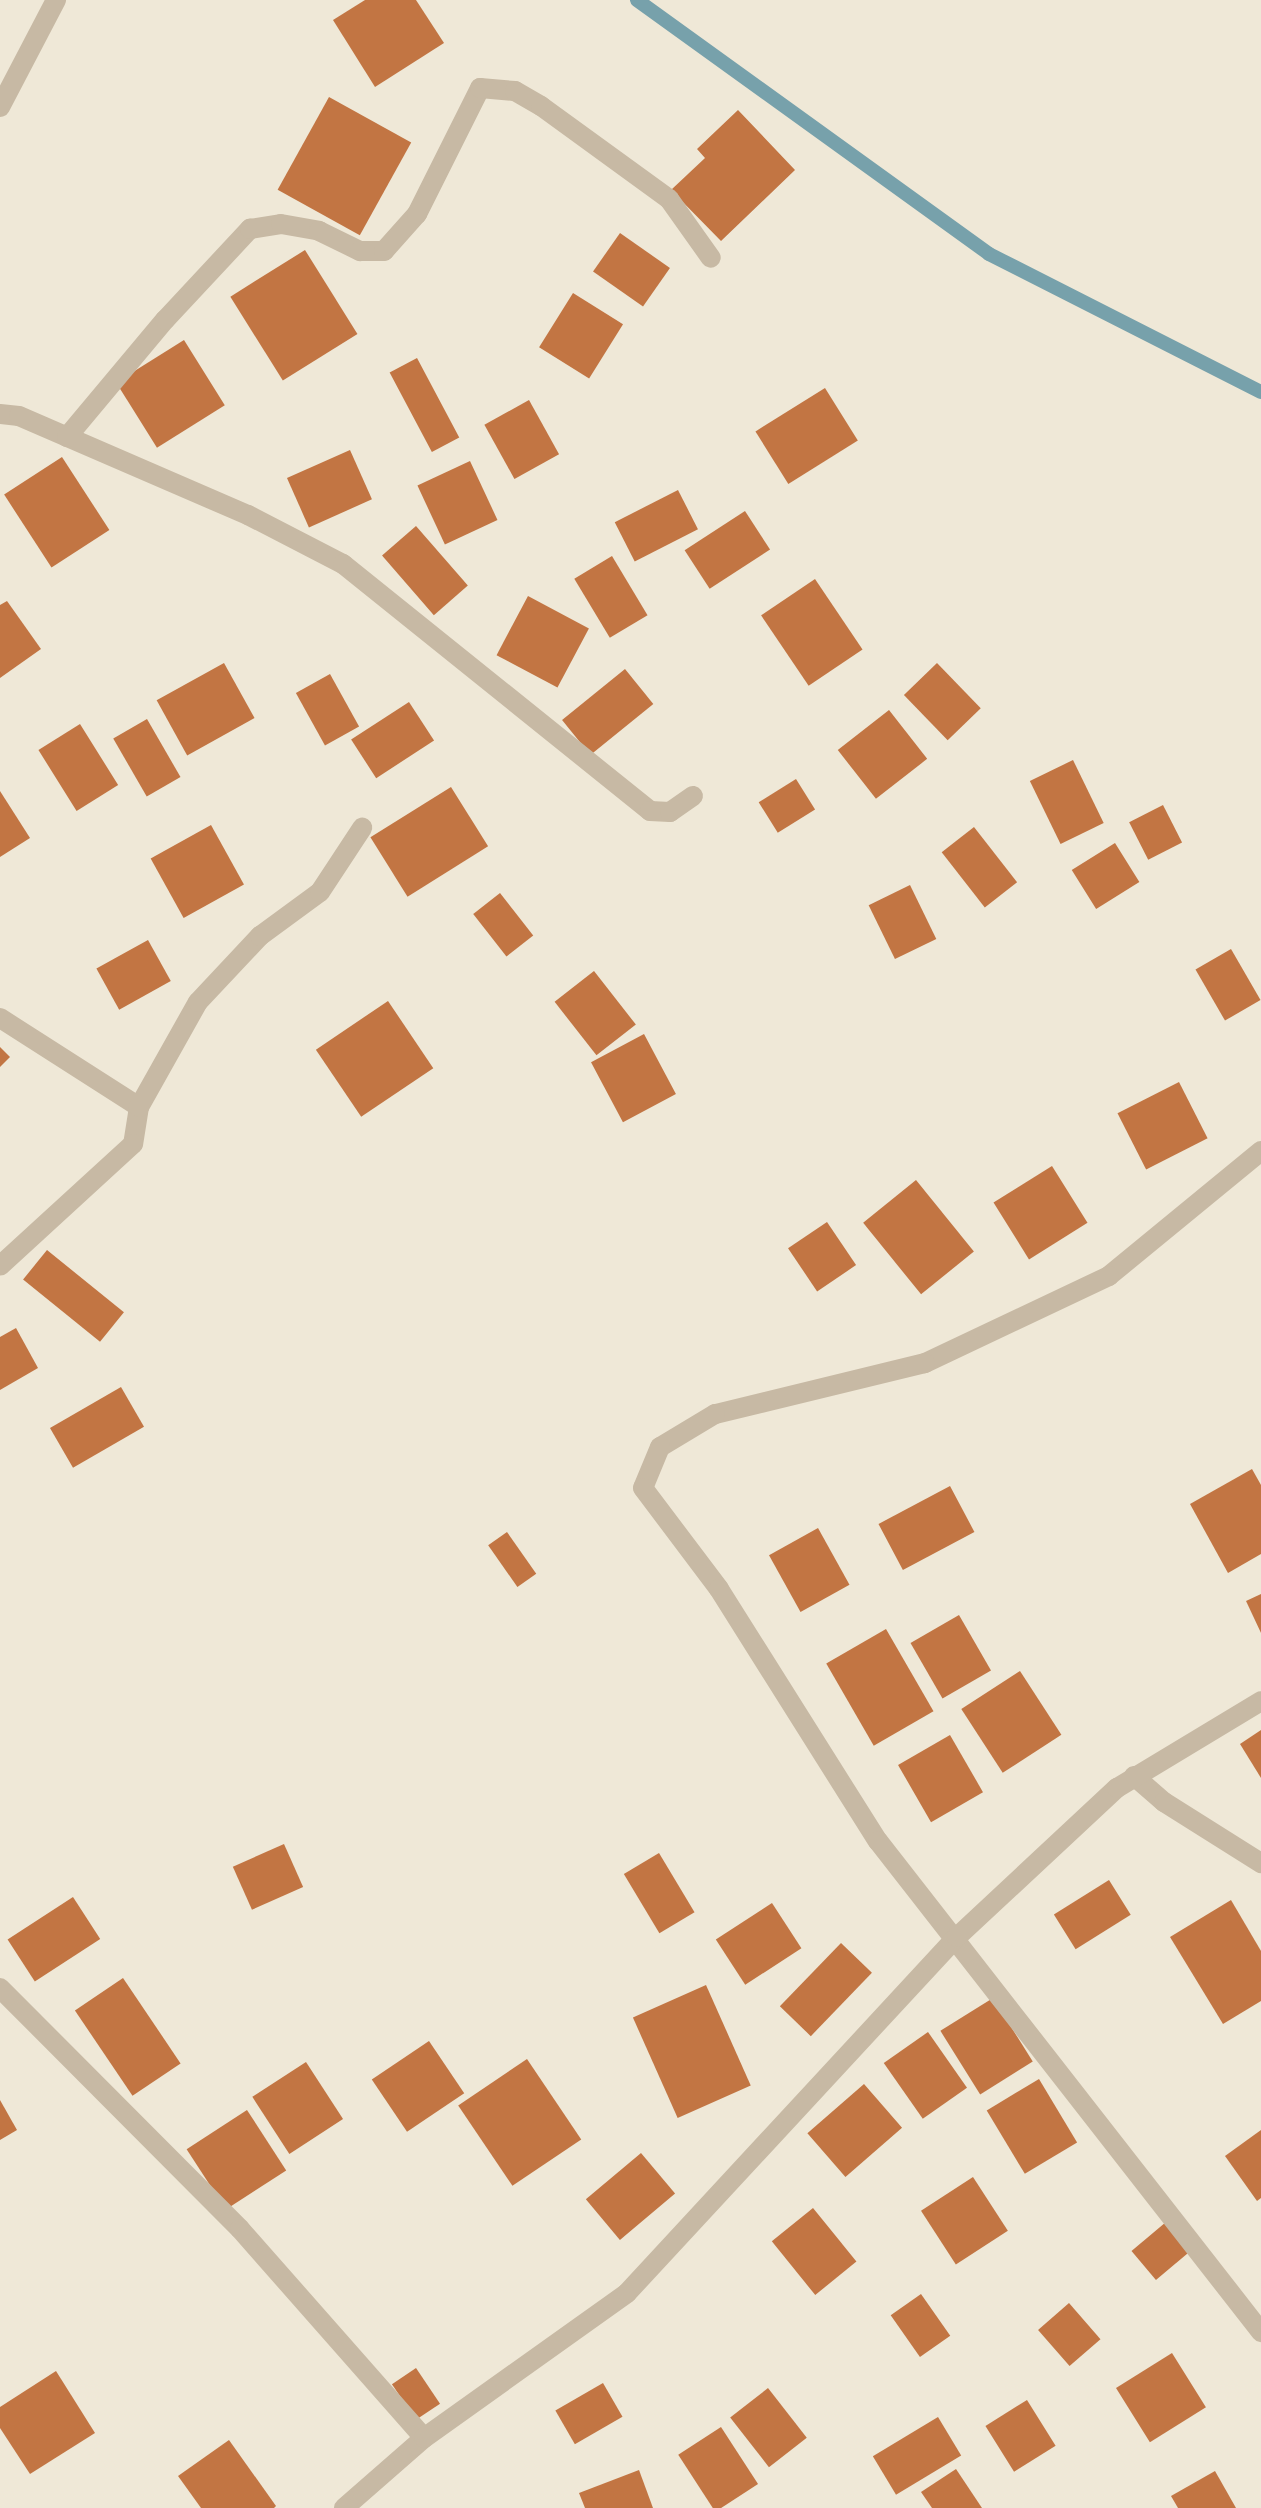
<!DOCTYPE html>
<html>
<head>
<meta charset="utf-8">
<style>
	body { margin:0 }
	#map { position:relative; width:1261px; height:2508px; overflow:hidden; background:#efe8d7; font-family:Commissioner,sans-serif }
	div>[style] { position:absolute }
	[style*='--x'] { left:calc(var(--x)*1px); top:calc(var(--y)*1px); width:calc(var(--w)*1px); rotate:calc(var(--a)*1deg) }
	.stream>* { height:14px; margin:-7px; padding:0 7px; transform-origin:7px; border-radius:7px; background:#77a1ab }
	.building>* { inset:0; background:#c27543; transform-origin:0 0 }
	.street>* { height:20px; margin:-10px; padding:0 10px; transform-origin:10px; border-radius:10px; background:#c7b9a4 }
	span { translate:-50% -50%; white-space:nowrap; text-align:center; line-height:1.15; -webkit-text-stroke:6px #f8f1e3; paint-order:stroke }
</style>
</head>
<body>
<div id="map">
	<div class="stream">
		<i style="--x:637;--y:0;--w:434;--a:35.8"></i>
		<i style="--x:989;--y:254;--w:305;--a:26.9"></i>
	</div>
	<div class="building">
		<i style="clip-path:polygon(365px 0,416px 0,444px 43px,375px 87px,333px 20px)"></i>
		<i style="left:329px;top:97px;width:94px;height:106px;rotate:29deg"></i>
		<i style="clip-path:polygon(738px 110px,795px 170px,721px 241px,671px 190px,705px 158px,697px 149px)"></i>
		<i style="left:620px;top:233px;width:61px;height:47px;rotate:35deg"></i>
		<i style="left:305px;top:250px;width:99px;height:88px;rotate:58deg"></i>
		<i style="left:573px;top:293px;width:59px;height:64px;rotate:32deg"></i>
		<i style="left:184px;top:340px;width:77px;height:80px;rotate:58deg"></i>
		<i style="left:417px;top:358px;width:90px;height:31px;rotate:62deg"></i>
		<i style="left:825px;top:388px;width:62px;height:82px;rotate:58deg"></i>
		<i style="left:529px;top:400px;width:62px;height:51px;rotate:61deg"></i>
		<i style="left:350px;top:450px;width:54px;height:69px;rotate:66deg"></i>
		<i style="left:62px;top:457px;width:87px;height:69px;rotate:57deg"></i>
		<i style="left:470px;top:461px;width:65px;height:58px;rotate:65deg"></i>
		<i style="left:678px;top:490px;width:44px;height:71px;rotate:63deg"></i>
		<i style="left:745px;top:511px;width:46px;height:72px;rotate:57deg"></i>
		<i style="left:416px;top:526px;width:79px;height:45px;rotate:49deg"></i>
		<i style="left:612px;top:556px;width:69px;height:44px;rotate:59deg"></i>
		<i style="left:815px;top:579px;width:85px;height:65px;rotate:56deg"></i>
		<i style="left:528px;top:596px;width:69px;height:67px;rotate:28deg"></i>
		<i style="clip-path:polygon(7px 601px,41px 649px,0 678px,0 605px)"></i>
		<i style="left:224px;top:663px;width:63px;height:77px;rotate:61deg"></i>
		<i style="left:937px;top:663px;width:63px;height:46px;rotate:46deg"></i>
		<i style="left:625px;top:669px;width:45px;height:81px;rotate:51deg"></i>
		<i style="left:330px;top:674px;width:60px;height:39px;rotate:61deg"></i>
		<i style="left:409px;top:702px;width:46px;height:69px;rotate:57deg"></i>
		<i style="left:889px;top:710px;width:62px;height:65px;rotate:52deg"></i>
		<i style="left:147px;top:719px;width:67px;height:39px;rotate:60deg"></i>
		<i style="left:80px;top:724px;width:72px;height:49px;rotate:58deg"></i>
		<i style="left:1073px;top:760px;width:70px;height:48px;rotate:64deg"></i>
		<i style="left:796px;top:779px;width:36px;height:44px;rotate:58deg"></i>
		<i style="left:451px;top:787px;width:70px;height:95px;rotate:58deg"></i>
		<i style="clip-path:polygon(0 791px,30px 838px,0 857px)"></i>
		<i style="left:1163px;top:805px;width:42px;height:38px;rotate:63deg"></i>
		<i style="left:211px;top:825px;width:68px;height:69px;rotate:61deg"></i>
		<i style="left:974px;top:827px;width:70px;height:41px;rotate:52deg"></i>
		<i style="left:1115px;top:843px;width:46px;height:51px;rotate:58deg"></i>
		<i style="left:910px;top:885px;width:60px;height:46px;rotate:64deg"></i>
		<i style="left:500px;top:893px;width:54px;height:34px;rotate:52deg"></i>
		<i style="left:148px;top:940px;width:47px;height:59px;rotate:61deg"></i>
		<i style="left:1231px;top:949px;width:59px;height:41px;rotate:60deg"></i>
		<i style="left:594px;top:971px;width:68px;height:50px;rotate:52deg"></i>
		<i style="left:388px;top:1001px;width:81px;height:87px;rotate:56deg"></i>
		<i style="left:644px;top:1034px;width:68px;height:60px;rotate:62deg"></i>
		<i style="clip-path:polygon(0 1047px,10px 1057px,0 1067px)"></i>
		<i style="left:1179px;top:1082px;width:63px;height:69px;rotate:63deg"></i>
		<i style="left:1052px;top:1166px;width:67px;height:69px;rotate:58deg"></i>
		<i style="left:916px;top:1180px;width:92px;height:68px;rotate:51deg"></i>
		<i style="left:827px;top:1222px;width:52px;height:47px;rotate:56deg"></i>
		<i style="left:47px;top:1250px;width:99px;height:38px;rotate:39deg"></i>
		<i style="clip-path:polygon(16px 1328px,38px 1368px,0 1390px,0 1337px)"></i>
		<i style="left:121px;top:1387px;width:46px;height:82px;rotate:60deg"></i>
		<i style="clip-path:polygon(1252px 1469px,1261px 1485px,1261px 1554px,1228px 1573px,1190px 1504px)"></i>
		<i style="left:950px;top:1486px;width:52px;height:81px;rotate:62deg"></i>
		<i style="left:818px;top:1528px;width:65px;height:56px;rotate:61deg"></i>
		<i style="left:507px;top:1532px;width:51px;height:23px;rotate:55deg"></i>
		<i style="clip-path:polygon(1261px 1594px,1261px 1633px,1246px 1601px)"></i>
		<i style="left:959px;top:1615px;width:64px;height:56px;rotate:60deg"></i>
		<i style="left:886px;top:1629px;width:95px;height:69px;rotate:60deg"></i>
		<i style="left:1020px;top:1671px;width:76px;height:70px;rotate:57deg"></i>
		<i style="clip-path:polygon(1261px 1730px,1261px 1778px,1240px 1744px)"></i>
		<i style="left:950px;top:1735px;width:66px;height:60px;rotate:60deg"></i>
		<i style="left:284px;top:1844px;width:47px;height:56px;rotate:66deg"></i>
		<i style="left:659px;top:1853px;width:69px;height:41px;rotate:59deg"></i>
		<i style="left:1109px;top:1880px;width:41px;height:65px;rotate:58deg"></i>
		<i style="left:73px;top:1897px;width:50px;height:78px;rotate:57deg"></i>
		<i style="clip-path:polygon(1231px 1900px,1261px 1951px,1261px 2001px,1223px 2024px,1170px 1937px)"></i>
		<i style="left:772px;top:1903px;width:54px;height:67px;rotate:57deg"></i>
		<i style="left:841px;top:1943px;width:43px;height:88px;rotate:44deg"></i>
		<i style="left:123px;top:1978px;width:103px;height:58px;rotate:56deg"></i>
		<i style="left:706px;top:1985px;width:110px;height:80px;rotate:66deg"></i>
		<i style="left:993px;top:1998px;width:75px;height:62px;rotate:58deg"></i>
		<i style="left:928px;top:2032px;width:68px;height:54px;rotate:55deg"></i>
		<i style="left:429px;top:2041px;width:63px;height:69px;rotate:56deg"></i>
		<i style="left:527px;top:2059px;width:97px;height:83px;rotate:56deg"></i>
		<i style="left:306px;top:2062px;width:68px;height:64px;rotate:57deg"></i>
		<i style="left:1039px;top:2079px;width:74px;height:61px;rotate:59deg"></i>
		<i style="left:864px;top:2084px;width:58px;height:75px;rotate:49deg"></i>
		<i style="clip-path:polygon(0 2100px,17px 2130px,0 2140px)"></i>
		<i style="left:247px;top:2110px;width:72px;height:72px;rotate:57deg"></i>
		<i style="clip-path:polygon(1261px 2130px,1261px 2198px,1257px 2201px,1225px 2156px)"></i>
		<i style="left:641px;top:2153px;width:53px;height:72px;rotate:50deg"></i>
		<i style="left:973px;top:2177px;width:64px;height:62px;rotate:57deg"></i>
		<i style="left:813px;top:2208px;width:69px;height:53px;rotate:51deg"></i>
		<i style="left:1166px;top:2222px;width:38px;height:45px;rotate:50deg"></i>
		<i style="left:921px;top:2294px;width:51px;height:37px;rotate:55deg"></i>
		<i style="left:1069px;top:2303px;width:48px;height:41px;rotate:49deg"></i>
		<i style="left:1172px;top:2353px;width:64px;height:66px;rotate:58deg"></i>
		<i style="left:416px;top:2368px;width:43px;height:29px;rotate:56deg"></i>
		<i style="clip-path:polygon(56px 2371px,95px 2433px,30px 2474px,0 2428px,0 2407px)"></i>
		<i style="left:603px;top:2383px;width:39px;height:55px;rotate:60deg"></i>
		<i style="left:768px;top:2388px;width:63px;height:48px;rotate:52deg"></i>
		<i style="left:1027px;top:2400px;width:54px;height:49px;rotate:58deg"></i>
		<i style="left:938px;top:2417px;width:45px;height:76px;rotate:59deg"></i>
		<i style="left:721px;top:2427px;width:68px;height:51px;rotate:57deg"></i>
		<i style="clip-path:polygon(229px 2440px,276px 2506px,274px 2508px,201px 2508px,178px 2476px)"></i>
		<i style="clip-path:polygon(956px 2469px,982px 2508px,932px 2508px,921px 2492px)"></i>
		<i style="clip-path:polygon(639px 2470px,653px 2508px,585px 2508px,579px 2493px)"></i>
		<i style="clip-path:polygon(1215px 2471px,1236px 2508px,1178px 2508px,1171px 2496px)"></i>
	</div>
	<div class="street">
		<i style="--x:0;--y:107;--w:121;--a:-62.4"></i>
		<i style="--x:0;--y:414;--w:19;--a:6"></i>
		<i style="--x:19;--y:416;--w:249;--a:23.4"></i>
		<i style="--x:248;--y:515;--w:107;--a:27.3"></i>
		<i style="--x:343;--y:564;--w:394;--a:38.8"></i>
		<i style="--x:650;--y:811;--w:20;--a:3"></i>
		<i style="--x:670;--y:812;--w:28;--a:-35"></i>
		<i style="--x:67;--y:437;--w:153;--a:-50.1"></i>
		<i style="--x:165;--y:320;--w:125;--a:-47"></i>
		<i style="--x:250;--y:229;--w:31;--a:-9"></i>
		<i style="--x:281;--y:224;--w:39;--a:10"></i>
		<i style="--x:319;--y:231;--w:46;--a:26"></i>
		<i style="--x:360;--y:251;--w:24;--a:0"></i>
		<i style="--x:384;--y:251;--w:50;--a:-48.3"></i>
		<i style="--x:417;--y:214;--w:141;--a:-63.4"></i>
		<i style="--x:480;--y:88;--w:35;--a:5"></i>
		<i style="--x:515;--y:91;--w:30;--a:30"></i>
		<i style="--x:541;--y:106;--w:158;--a:36"></i>
		<i style="--x:669;--y:199;--w:72;--a:54.6"></i>
		<i style="--x:0;--y:1018;--w:165;--a:32.6"></i>
		<i style="--x:139;--y:1107;--w:37;--a:99"></i>
		<i style="--x:133;--y:1144;--w:180;--a:137.5"></i>
		<i style="--x:139;--y:1107;--w:120;--a:-60.7"></i>
		<i style="--x:198;--y:1002;--w:91;--a:-46.8"></i>
		<i style="--x:260;--y:936;--w:74;--a:-36.3"></i>
		<i style="--x:320;--y:892;--w:77;--a:-56.7"></i>
		<i style="--x:1261;--y:1151;--w:197;--a:140.6"></i>
		<i style="--x:1109;--y:1276;--w:204;--a:154.7"></i>
		<i style="--x:925;--y:1363;--w:216;--a:166.3"></i>
		<i style="--x:715;--y:1414;--w:64;--a:149"></i>
		<i style="--x:660;--y:1447;--w:44;--a:112.5"></i>
		<i style="--x:643;--y:1488;--w:126;--a:53"></i>
		<i style="--x:719;--y:1589;--w:298;--a:57.8"></i>
		<i style="--x:878;--y:1841;--w:623;--a:52.04"></i>
		<i style="--x:1134;--y:1776;--w:40;--a:41"></i>
		<i style="--x:1164;--y:1802;--w:115;--a:32.2"></i>
		<i style="--x:0;--y:1988;--w:340;--a:45.1"></i>
		<i style="--x:240;--y:2229;--w:278;--a:48.6"></i>
		<i style="--x:344;--y:2508;--w:106;--a:-41.2"></i>
		<i style="--x:424;--y:2438;--w:249;--a:-35.5"></i>
		<i style="--x:627;--y:2293;--w:485;--a:-47.2"></i>
		<i style="--x:957;--y:1937;--w:219;--a:-43"></i>
		<i style="--x:1117;--y:1788;--w:168;--a:-31.1"></i>
	</div>
</div>
</body>
</html>
